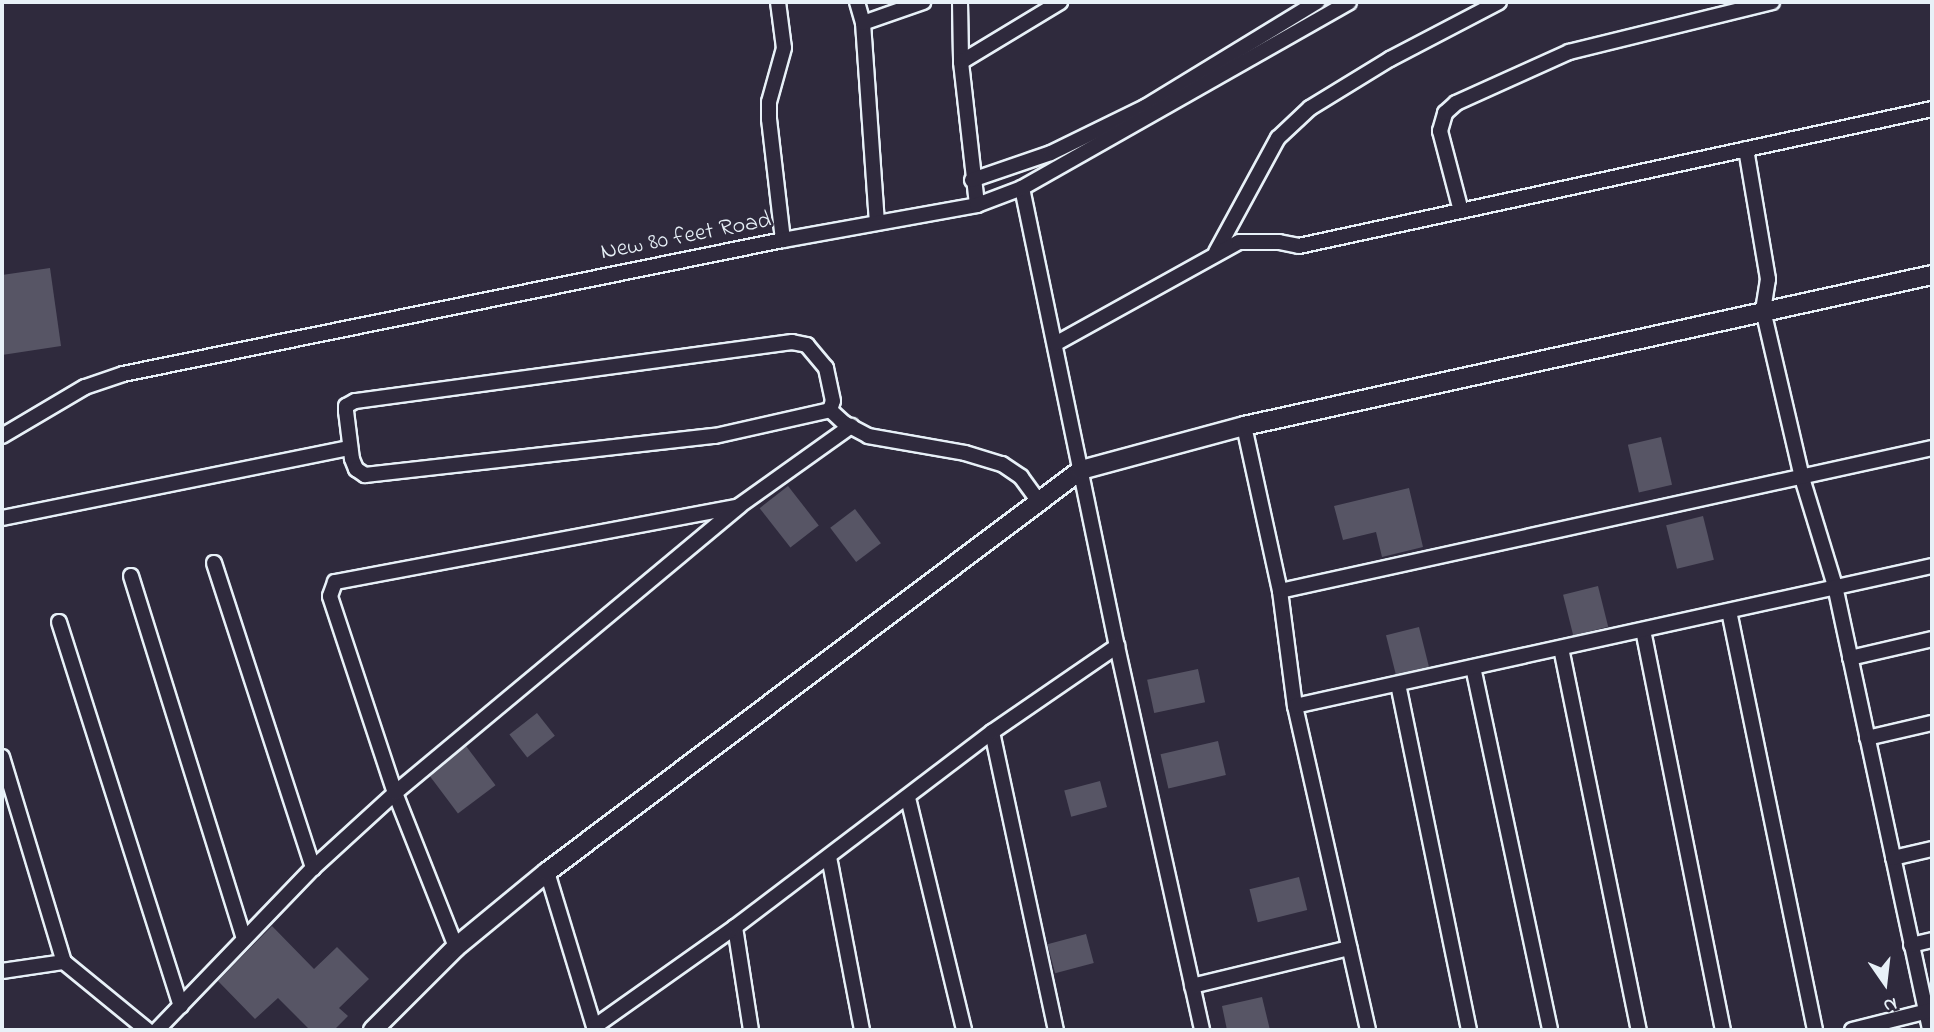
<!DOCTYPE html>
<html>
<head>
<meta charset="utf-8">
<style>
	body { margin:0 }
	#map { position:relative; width:1934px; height:1032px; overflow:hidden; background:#2f2a3d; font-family:"Indie Flower",sans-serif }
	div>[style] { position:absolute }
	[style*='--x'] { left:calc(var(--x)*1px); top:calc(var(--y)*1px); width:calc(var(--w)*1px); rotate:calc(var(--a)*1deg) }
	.building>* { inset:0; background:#575565; transform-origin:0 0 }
	.roads { filter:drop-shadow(2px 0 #e8f1f8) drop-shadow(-2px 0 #e8f1f8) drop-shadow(0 2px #e8f1f8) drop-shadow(0 -2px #e8f1f8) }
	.minor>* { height:14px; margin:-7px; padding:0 7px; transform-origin:7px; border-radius:7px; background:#2f2a3d }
	.tertiary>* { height:18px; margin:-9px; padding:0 9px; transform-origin:9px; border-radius:9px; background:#2f2a3d }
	span { translate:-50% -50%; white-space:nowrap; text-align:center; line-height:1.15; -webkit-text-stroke:5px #2f2a3d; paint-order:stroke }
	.street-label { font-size:24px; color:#e8f1f8 }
	.frame { position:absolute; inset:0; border:4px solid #e8f1f8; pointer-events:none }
	.north { position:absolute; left:1850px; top:948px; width:70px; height:70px; -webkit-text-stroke:5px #2f2a3d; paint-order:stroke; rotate:166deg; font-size:19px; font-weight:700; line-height:28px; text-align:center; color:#e8f1f8 }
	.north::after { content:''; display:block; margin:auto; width:24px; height:32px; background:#e8f1f8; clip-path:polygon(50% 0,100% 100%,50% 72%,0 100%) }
</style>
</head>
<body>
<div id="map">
	<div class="building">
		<i style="clip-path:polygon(50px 268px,61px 346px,2px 355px,2px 275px)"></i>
		<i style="left:1661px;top:437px;width:49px;height:34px;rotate:77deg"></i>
		<i style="left:788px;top:486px;width:50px;height:36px;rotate:52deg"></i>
		<i style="clip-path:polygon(1409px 488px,1423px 547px,1382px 557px,1376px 532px,1343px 540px,1334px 506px)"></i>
		<i style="left:855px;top:509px;width:43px;height:31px;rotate:53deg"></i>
		<i style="left:1703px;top:516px;width:45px;height:38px;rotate:76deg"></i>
		<i style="left:1598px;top:586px;width:42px;height:36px;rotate:76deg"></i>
		<i style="left:1419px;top:627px;width:41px;height:34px;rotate:76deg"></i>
		<i style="left:1198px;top:669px;width:34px;height:52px;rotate:78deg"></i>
		<i style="left:537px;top:713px;width:29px;height:35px;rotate:52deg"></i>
		<i style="left:1218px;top:741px;width:35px;height:59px;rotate:77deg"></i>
		<i style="left:466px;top:746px;width:49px;height:47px;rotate:53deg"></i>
		<i style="left:1100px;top:781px;width:27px;height:37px;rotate:75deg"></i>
		<i style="left:1299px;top:877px;width:34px;height:51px;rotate:76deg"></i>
		<i style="clip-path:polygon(272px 926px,314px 969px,337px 947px,369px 979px,339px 1008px,348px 1016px,334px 1030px,310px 1030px,278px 998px,255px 1019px,218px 981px)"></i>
		<i style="left:1086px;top:934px;width:30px;height:40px;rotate:75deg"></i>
		<i style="clip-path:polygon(1262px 997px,1270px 1030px,1227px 1030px,1222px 1006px)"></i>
	</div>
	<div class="roads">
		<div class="minor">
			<i style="--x:778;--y:2;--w:46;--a:82.6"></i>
			<i style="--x:784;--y:48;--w:56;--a:105.5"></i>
			<i style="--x:769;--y:102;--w:17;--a:90"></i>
			<i style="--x:769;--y:119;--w:122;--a:83.4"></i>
			<i style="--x:857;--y:2;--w:22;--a:74"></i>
			<i style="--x:863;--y:23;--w:199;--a:86"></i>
			<i style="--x:960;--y:2;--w:60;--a:89"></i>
			<i style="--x:961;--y:62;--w:144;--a:83.6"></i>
			<i style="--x:863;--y:23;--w:64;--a:-19.3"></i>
			<i style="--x:961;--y:62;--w:116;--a:-31.2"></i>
			<i style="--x:1746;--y:149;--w:132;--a:80.4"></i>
			<i style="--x:1768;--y:279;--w:31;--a:99"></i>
			<i style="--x:1763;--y:310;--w:172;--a:76.9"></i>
			<i style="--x:1802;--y:478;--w:113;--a:73"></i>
			<i style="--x:1835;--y:586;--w:454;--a:77.9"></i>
			<i style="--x:972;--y:180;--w:83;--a:-18.9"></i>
			<i style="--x:1051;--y:153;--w:105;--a:-26.1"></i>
			<i style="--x:1145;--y:107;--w:202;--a:-31.4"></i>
			<i style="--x:1022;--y:188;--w:468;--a:78.3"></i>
			<i style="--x:1117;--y:646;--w:393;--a:77.5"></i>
			<i style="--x:1461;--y:211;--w:83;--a:-104.7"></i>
			<i style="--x:1440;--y:131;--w:19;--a:-74"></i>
			<i style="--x:1445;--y:113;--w:15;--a:-42"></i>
			<i style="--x:1456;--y:103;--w:124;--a:-24.3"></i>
			<i style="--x:1569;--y:52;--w:209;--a:-13.8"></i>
			<i style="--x:1216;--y:252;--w:130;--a:-61.5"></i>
			<i style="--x:1278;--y:138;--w:44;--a:-43.2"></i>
			<i style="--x:1310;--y:108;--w:94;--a:-31.5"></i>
			<i style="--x:1390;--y:59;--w:123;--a:-27.6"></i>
			<i style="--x:1055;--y:344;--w:210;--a:-29"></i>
			<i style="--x:1239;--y:242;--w:40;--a:0"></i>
			<i style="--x:1279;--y:242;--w:20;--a:11"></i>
			<i style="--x:1299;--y:246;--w:648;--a:-12.21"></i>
			<i style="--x:830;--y:410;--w:9;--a:-72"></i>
			<i style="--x:833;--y:401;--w:34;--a:-102"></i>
			<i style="--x:826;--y:368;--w:30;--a:-130"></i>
			<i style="--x:807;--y:345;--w:15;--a:-169"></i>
			<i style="--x:792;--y:342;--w:441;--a:172.3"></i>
			<i style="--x:355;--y:401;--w:10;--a:151"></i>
			<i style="--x:346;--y:406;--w:5;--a:90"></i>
			<i style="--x:346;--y:411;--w:48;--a:82.9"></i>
			<i style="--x:352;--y:459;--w:11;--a:68"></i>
			<i style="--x:356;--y:469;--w:11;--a:34"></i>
			<i style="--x:365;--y:475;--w:352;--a:-6.4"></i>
			<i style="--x:715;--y:436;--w:118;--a:-12.7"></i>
			<i style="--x:830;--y:410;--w:19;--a:43"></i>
			<i style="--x:844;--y:423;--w:27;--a:28"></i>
			<i style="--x:868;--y:436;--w:98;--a:9.9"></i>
			<i style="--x:965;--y:453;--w:39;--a:17"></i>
			<i style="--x:1002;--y:464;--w:23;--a:34"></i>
			<i style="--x:1021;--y:477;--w:31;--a:54"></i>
			<i style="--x:1244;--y:426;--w:169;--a:77.7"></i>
			<i style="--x:1280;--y:591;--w:116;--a:82.6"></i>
			<i style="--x:1295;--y:706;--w:332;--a:77.3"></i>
			<i style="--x:2;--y:436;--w:96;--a:-30.6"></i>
			<i style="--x:85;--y:387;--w:40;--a:-18.9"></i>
			<i style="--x:123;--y:374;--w:673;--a:-11.48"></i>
			<i style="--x:783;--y:240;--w:197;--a:-10.2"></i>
			<i style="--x:977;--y:205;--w:48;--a:-20.7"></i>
			<i style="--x:1022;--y:188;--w:376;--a:-29.6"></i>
			<i style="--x:2;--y:518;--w:355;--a:-11.4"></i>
			<i style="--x:214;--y:563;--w:321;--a:72"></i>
			<i style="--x:131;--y:576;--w:380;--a:72.7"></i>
			<i style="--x:1280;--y:591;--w:667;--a:-12.37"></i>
			<i style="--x:1729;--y:611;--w:428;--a:78.4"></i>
			<i style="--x:59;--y:622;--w:403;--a:72.4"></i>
			<i style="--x:1643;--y:630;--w:408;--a:78.7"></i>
			<i style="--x:1561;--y:648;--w:390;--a:78.5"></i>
			<i style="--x:1850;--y:658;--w:84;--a:-13"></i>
			<i style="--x:1473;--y:667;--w:371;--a:78"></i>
			<i style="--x:1398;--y:684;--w:353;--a:78.4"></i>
			<i style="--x:1295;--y:706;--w:652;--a:-12.4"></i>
			<i style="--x:992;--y:732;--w:305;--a:77.9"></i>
			<i style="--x:1867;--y:738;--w:67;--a:-13"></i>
			<i style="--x:2;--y:757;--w:214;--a:73.2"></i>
			<i style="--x:64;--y:962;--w:107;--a:39.3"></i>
			<i style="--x:908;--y:798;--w:239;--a:76.4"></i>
			<i style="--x:829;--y:857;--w:176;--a:79.2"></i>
			<i style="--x:1893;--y:858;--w:40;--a:-13"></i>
			<i style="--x:547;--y:872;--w:165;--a:73.1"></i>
			<i style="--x:735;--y:927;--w:104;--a:81.2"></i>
			<i style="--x:1911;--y:945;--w:22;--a:-13"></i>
			<i style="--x:456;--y:947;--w:166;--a:-111.6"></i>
			<i style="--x:395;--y:793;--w:207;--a:-108.3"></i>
			<i style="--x:330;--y:596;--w:15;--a:-70"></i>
			<i style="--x:335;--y:582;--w:408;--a:-10.6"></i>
			<i style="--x:2;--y:971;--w:63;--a:-8.3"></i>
			<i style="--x:1192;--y:986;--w:162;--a:-13.6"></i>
			<i style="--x:594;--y:1027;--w:173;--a:-35.3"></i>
			<i style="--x:735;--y:927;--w:323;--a:-37.2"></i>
			<i style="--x:992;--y:732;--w:152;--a:-34.5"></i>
			<i style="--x:157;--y:1030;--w:225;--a:-46.1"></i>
			<i style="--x:313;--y:868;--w:111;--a:-42.4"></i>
			<i style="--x:395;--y:793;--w:448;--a:-39.8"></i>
			<i style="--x:739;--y:506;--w:138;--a:-35.5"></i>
			<i style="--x:1852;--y:1030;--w:82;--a:-14"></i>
		</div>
		<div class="tertiary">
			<i style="--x:373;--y:1030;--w:117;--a:-45"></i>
			<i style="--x:456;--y:947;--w:118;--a:-39.5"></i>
			<i style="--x:547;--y:872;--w:668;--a:-36.97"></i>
			<i style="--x:1081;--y:470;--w:169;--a:-15.1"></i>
			<i style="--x:1244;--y:426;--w:704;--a:-12.38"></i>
		</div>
	</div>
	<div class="street-label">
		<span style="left:686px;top:237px;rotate:-11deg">New 80 feet Road</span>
	</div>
	<div class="frame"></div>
	<div class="north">N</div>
</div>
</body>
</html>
